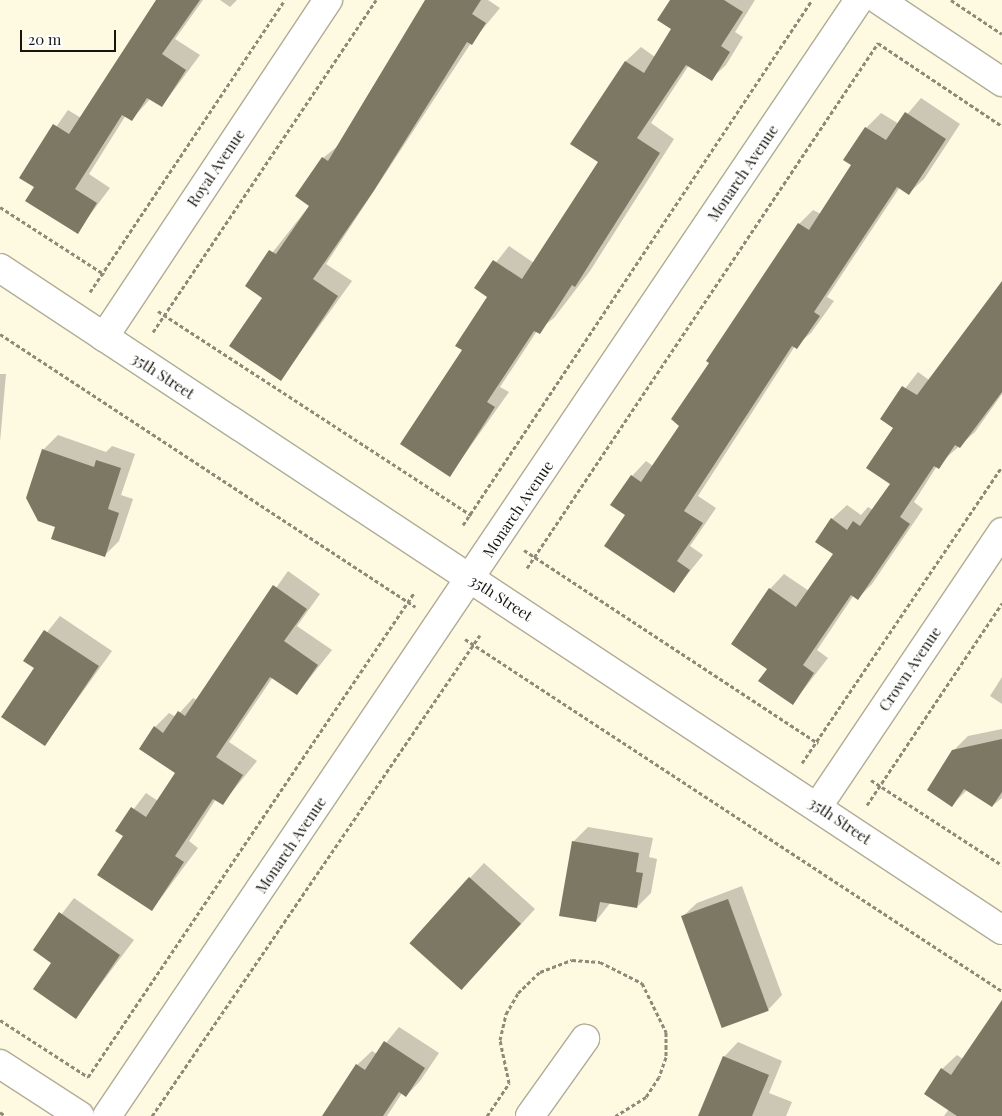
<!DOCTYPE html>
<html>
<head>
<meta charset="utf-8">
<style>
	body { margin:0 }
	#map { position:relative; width:1002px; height:1116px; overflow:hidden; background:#fef9e1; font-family:"Playfair Display",serif }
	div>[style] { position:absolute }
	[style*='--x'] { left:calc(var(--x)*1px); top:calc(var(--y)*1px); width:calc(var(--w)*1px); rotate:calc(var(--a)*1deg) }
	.shadow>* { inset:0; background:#0003 }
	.building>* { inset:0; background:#7d7864; transform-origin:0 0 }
	.path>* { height:3px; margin-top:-1.5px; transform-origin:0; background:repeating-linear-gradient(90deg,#8d8a79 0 4px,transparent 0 6.5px) }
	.roads { filter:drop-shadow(1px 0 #b0ac96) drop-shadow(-1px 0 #b0ac96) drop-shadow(0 1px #b0ac96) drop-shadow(0 -1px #b0ac96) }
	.minor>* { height:28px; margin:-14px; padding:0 14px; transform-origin:14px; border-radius:14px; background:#fff }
	.tertiary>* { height:28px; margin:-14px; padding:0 14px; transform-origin:14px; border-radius:14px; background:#fff }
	span { translate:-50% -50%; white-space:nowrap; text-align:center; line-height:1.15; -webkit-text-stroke:4.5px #fff; paint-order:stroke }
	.street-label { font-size:15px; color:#17160e }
	.scale { position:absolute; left:20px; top:30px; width:96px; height:22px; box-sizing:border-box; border:2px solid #17160e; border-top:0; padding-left:6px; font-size:15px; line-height:18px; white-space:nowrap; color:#17160e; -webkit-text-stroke:4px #fff; paint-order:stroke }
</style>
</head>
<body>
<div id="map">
	<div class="shadow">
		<i style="clip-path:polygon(157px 0,203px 0,175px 39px,200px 55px,162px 106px,151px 98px,132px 119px,126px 115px,89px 174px,110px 188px,77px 232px,36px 187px,21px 177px,68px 110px,81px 118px)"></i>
		<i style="clip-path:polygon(220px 0,237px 0,230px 7px)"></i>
		<i style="clip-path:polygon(428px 0,488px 0,500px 8px,471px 43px,326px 264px,352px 281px,281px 379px,264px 297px,246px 286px,310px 205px,323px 158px,339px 145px)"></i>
		<i style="clip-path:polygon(671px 0,755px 0,735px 32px,743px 37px,726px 65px,711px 79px,689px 65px,651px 123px,674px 139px,590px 271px,554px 318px,537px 331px,500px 387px,509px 392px,450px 475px,464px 349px,489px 297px,476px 288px,509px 246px,534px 263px,600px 162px,572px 143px,626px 61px,641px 47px,655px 57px,673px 28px)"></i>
		<i style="clip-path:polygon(921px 98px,960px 124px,924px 179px,909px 193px,900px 187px,827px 297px,834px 301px,811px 333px,795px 346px,698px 496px,716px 508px,690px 546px,703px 555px,674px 591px,627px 515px,632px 476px,646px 461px,653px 466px,681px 425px,711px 363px,799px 224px,813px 210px,821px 214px,853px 165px,845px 160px,866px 128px,881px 113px,899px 124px)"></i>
		<i style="clip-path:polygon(1002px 284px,1002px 394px,975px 432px,937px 466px,914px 502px,923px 509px,872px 584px,858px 598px,854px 595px,817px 650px,828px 658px,793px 703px,769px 668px,770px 589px,784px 574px,809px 591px,834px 553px,832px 519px,847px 505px,861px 515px,868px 507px,873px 510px,891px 484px,895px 427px,882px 418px,918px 372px,929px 380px)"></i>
		<i style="clip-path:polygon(0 374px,6px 374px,0 442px)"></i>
		<i style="clip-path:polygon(58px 435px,106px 452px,112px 446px,135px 454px,121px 495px,133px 499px,119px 541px,104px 556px,57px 526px,43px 450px)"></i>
		<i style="clip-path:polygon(288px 571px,320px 594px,297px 626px,332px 650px,297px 694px,273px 677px,229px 742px,257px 761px,222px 804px,216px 799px,189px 841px,198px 848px,152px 910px,125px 836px,117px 831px,146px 793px,158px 801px,176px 772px,155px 727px,169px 713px,176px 717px,193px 698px,197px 700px)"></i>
		<i style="clip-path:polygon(60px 616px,112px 651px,45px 744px,36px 667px,25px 660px)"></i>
		<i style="clip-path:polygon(1002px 677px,1002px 704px,990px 696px)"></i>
		<i style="clip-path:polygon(1002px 729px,1002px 798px,992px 806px,967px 790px,952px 805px,953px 751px,968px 736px)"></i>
		<i style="clip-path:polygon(588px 827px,653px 838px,649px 857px,657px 859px,651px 893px,637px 907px,611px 902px,596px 921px,573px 842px)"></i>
		<i style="clip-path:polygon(484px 863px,535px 909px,461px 989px,470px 878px)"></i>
		<i style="clip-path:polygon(742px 886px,782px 995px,768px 1010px,722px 1026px,682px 917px,697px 903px)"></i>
		<i style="clip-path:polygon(74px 898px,134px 940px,76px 1017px,53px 962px,34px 950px)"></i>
		<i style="clip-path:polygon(1002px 1008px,1002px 1116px,944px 1116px,949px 1109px,942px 1069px,957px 1055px,963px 1059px)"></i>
		<i style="clip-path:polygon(399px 1027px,439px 1053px,420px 1081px,406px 1096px,402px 1093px,387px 1116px,324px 1116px,357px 1065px,372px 1051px,377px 1054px)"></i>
		<i style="clip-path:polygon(738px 1042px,782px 1061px,769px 1093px,792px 1102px,786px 1116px,699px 1116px,724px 1057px)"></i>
	</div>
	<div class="building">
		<i style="clip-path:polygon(156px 0,200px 0,162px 54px,186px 70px,162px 107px,147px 98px,132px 121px,122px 115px,75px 189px,97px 203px,78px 234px,25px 201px,34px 187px,19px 178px,53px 124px,69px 134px)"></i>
		<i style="clip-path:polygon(425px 0,481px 0,472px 14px,486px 23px,472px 45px,467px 42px,373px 192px,313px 279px,338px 296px,281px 381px,229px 346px,262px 298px,245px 286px,269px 250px,276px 254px,309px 206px,295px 196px,322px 157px,328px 161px)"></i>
		<i style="clip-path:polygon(670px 0,724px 0,743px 12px,721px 46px,730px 52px,712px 81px,686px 65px,637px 138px,660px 153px,575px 287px,572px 285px,540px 334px,534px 331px,487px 402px,495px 407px,450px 477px,400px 444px,462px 350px,455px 346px,487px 297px,474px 288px,493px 260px,522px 279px,598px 162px,570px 144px,625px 61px,644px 73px,671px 29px,657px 20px)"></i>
		<i style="clip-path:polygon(905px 112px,946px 139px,909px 195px,897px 187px,814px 312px,820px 316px,797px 349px,792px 346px,684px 511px,703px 523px,677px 561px,690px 570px,674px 593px,604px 546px,625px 515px,610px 505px,631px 475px,641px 482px,679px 426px,671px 419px,709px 363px,706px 361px,798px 223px,809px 230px,851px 165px,843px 160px,865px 127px,886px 140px)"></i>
		<i style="clip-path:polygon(1002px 281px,1002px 392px,960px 448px,955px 445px,939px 469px,934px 466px,900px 517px,910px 524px,858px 600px,851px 595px,803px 665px,814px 673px,793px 705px,758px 681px,767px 669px,731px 644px,769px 588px,796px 607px,833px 554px,815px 542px,831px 518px,847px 530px,853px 521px,860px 526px,890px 484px,866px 468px,893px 428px,880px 419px,902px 386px,917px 395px)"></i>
		<i style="clip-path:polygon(42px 449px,94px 467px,96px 460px,121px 468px,108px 509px,119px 513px,105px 557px,51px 539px,55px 527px,38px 521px,26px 498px)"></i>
		<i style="clip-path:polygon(273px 585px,307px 609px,284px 641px,318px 665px,297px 695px,270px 677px,216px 757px,243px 775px,223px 805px,213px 799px,175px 856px,184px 862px,152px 911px,97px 875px,123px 836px,115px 831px,131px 807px,146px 817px,175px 773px,139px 749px,154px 726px,163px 733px,178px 711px,185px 716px)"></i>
		<i style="clip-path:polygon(44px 630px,99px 666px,45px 746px,1px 717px,34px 668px,23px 661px)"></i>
		<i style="clip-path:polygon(1002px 739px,1002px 792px,992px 807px,964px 789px,952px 807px,927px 790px,952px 750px)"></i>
		<i style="clip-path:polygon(572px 841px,639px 853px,636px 872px,643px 873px,637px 908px,600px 902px,596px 922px,559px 916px)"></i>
		<i style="left:469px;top:877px;width:70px;height:89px;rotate:42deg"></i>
		<i style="left:728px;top:899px;width:119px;height:50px;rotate:70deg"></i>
		<i style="clip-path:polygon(59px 912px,120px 955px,76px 1019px,33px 989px,51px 963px,33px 950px)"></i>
		<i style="clip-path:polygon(1002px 1000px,1002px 1116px,957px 1116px,924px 1094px,941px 1068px,951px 1075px)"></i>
		<i style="clip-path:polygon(384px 1041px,425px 1068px,406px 1097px,399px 1092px,383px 1116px,322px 1116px,356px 1064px,365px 1070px)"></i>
		<i style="clip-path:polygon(723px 1056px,769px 1075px,752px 1116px,698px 1116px)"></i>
	</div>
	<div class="path">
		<i style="--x:951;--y:0;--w:61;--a:33.7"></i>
		<i style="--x:0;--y:207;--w:124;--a:32.8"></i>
		<i style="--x:90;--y:292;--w:351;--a:-56.3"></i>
		<i style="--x:158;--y:311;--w:374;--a:33.1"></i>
		<i style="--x:153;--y:332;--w:400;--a:-56.1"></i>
		<i style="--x:0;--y:334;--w:497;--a:33.3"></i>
		<i style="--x:463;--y:525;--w:630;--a:-56.39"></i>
		<i style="--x:524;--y:550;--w:352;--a:33.3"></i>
		<i style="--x:527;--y:568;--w:632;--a:-56.23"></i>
		<i style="--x:878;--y:43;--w:149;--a:33.8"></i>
		<i style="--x:465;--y:639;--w:642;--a:33.24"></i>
		<i style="--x:802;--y:763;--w:357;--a:-56"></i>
		<i style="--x:871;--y:780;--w:156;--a:33"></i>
		<i style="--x:867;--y:805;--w:243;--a:-56.2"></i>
		<i style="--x:0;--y:1020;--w:105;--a:32.9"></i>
		<i style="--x:88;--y:1077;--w:584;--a:-56.04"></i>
		<i style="--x:0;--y:1112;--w:6;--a:39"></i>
		<i style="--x:152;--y:1116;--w:582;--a:-55.71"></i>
		<i style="--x:487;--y:1116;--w:40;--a:-56"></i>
		<i style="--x:509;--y:1083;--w:44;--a:-101.8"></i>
		<i style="--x:500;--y:1040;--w:27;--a:-77"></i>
		<i style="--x:506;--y:1014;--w:24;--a:-60"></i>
		<i style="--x:518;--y:993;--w:30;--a:-44"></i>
		<i style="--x:540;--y:972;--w:34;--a:-21"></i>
		<i style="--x:572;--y:960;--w:28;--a:4"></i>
		<i style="--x:600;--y:962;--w:47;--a:26.6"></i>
		<i style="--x:642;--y:983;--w:55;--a:63.9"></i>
		<i style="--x:666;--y:1032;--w:25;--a:90"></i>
		<i style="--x:666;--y:1057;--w:21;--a:109"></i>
		<i style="--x:659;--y:1077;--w:24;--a:123"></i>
		<i style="--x:646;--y:1097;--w:36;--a:148"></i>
	</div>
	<div class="roads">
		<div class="minor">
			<i style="--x:879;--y:0;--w:148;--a:33.7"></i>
			<i style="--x:104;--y:337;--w:405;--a:-56.4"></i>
			<i style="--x:818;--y:806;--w:330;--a:-56.1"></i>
			<i style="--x:0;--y:1064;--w:95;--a:33"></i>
			<i style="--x:107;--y:1116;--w:1346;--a:-56.03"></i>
			<i style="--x:530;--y:1116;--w:95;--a:-54.5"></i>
		</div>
		<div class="tertiary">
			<i style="--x:0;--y:268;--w:1201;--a:33.45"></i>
		</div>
	</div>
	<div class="street-label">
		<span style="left:216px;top:168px;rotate:-56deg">Royal Avenue</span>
		<span style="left:743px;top:173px;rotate:-56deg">Monarch Avenue</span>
		<span style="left:163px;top:376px;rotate:33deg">35th Street</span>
		<span style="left:518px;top:509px;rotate:-56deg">Monarch Avenue</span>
		<span style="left:501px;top:598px;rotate:33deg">35th Street</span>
		<span style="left:910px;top:669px;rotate:-56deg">Crown Avenue</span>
		<span style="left:840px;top:821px;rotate:34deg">35th Street</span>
		<span style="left:291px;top:845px;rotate:-56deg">Monarch Avenue</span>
	</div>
	<div class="scale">20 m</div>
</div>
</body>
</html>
